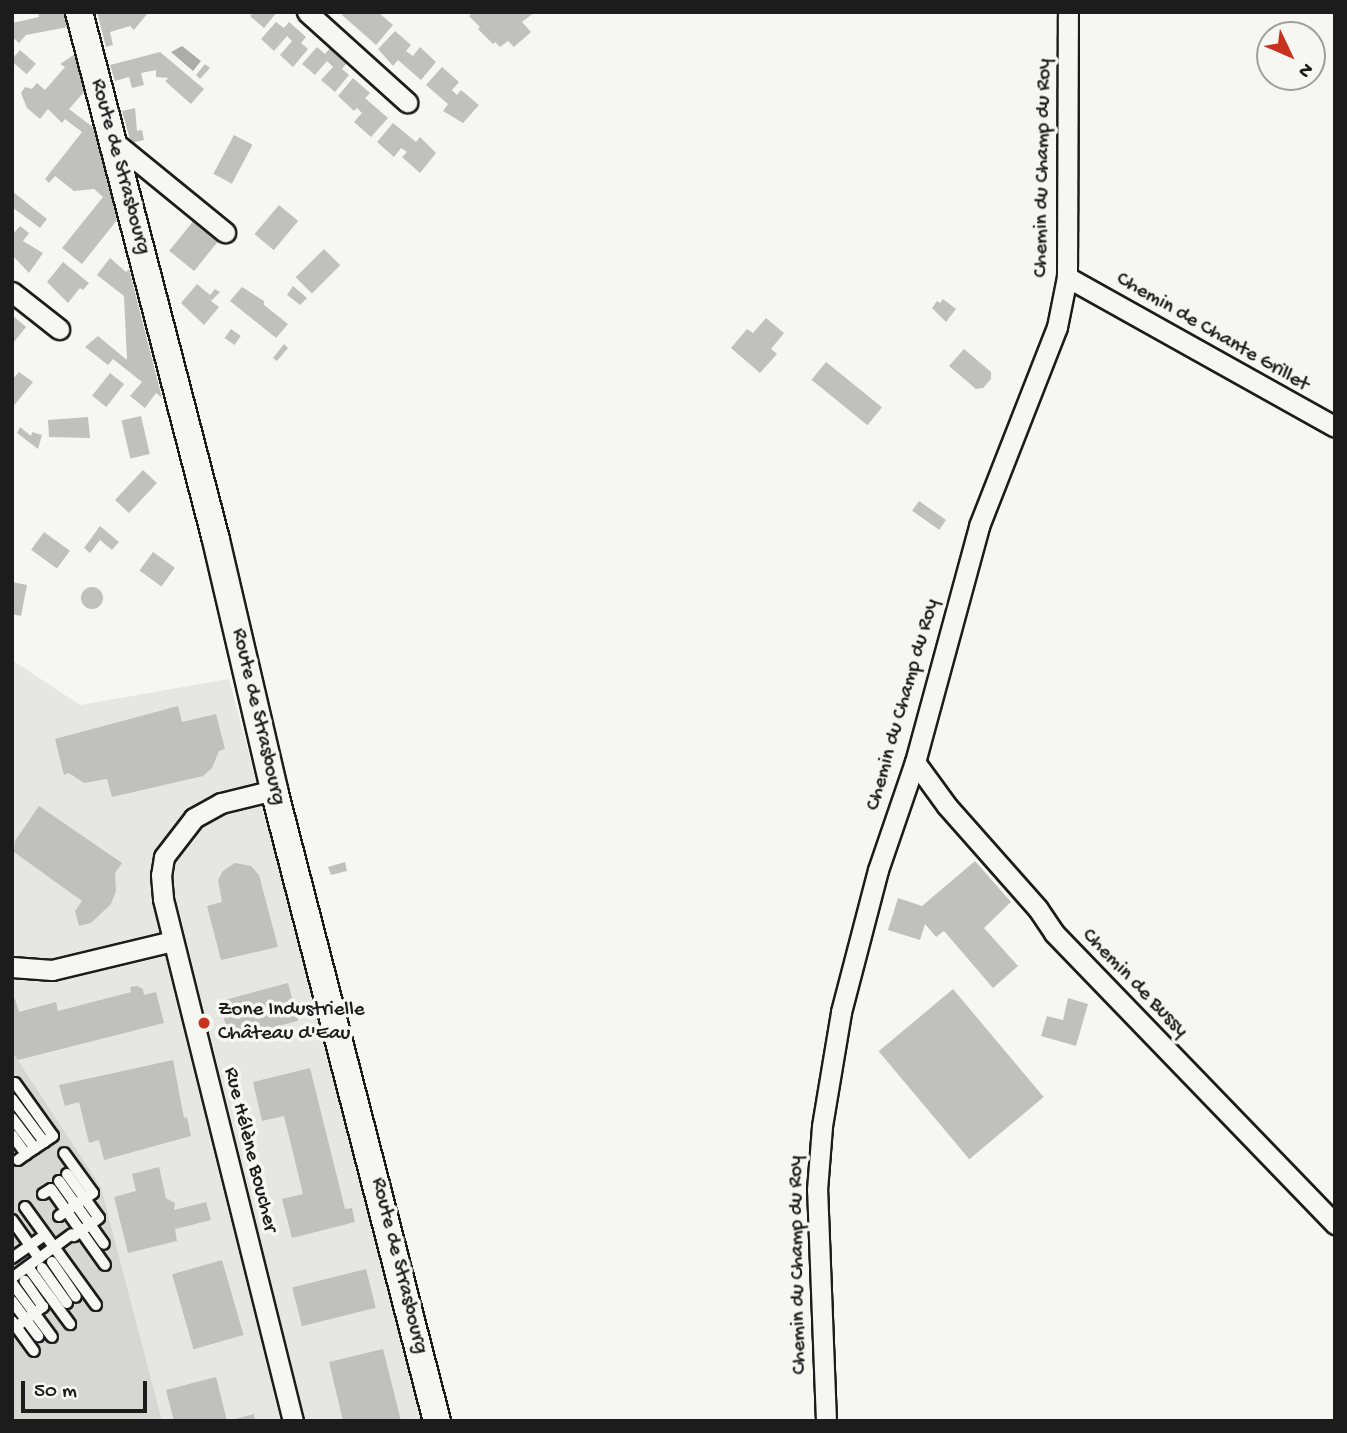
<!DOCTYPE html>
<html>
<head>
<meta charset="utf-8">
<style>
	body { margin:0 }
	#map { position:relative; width:1347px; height:1433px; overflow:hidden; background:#f6f6f2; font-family:"Gochi Hand",sans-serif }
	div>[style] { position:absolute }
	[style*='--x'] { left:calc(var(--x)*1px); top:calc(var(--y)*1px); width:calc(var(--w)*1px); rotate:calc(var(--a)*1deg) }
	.built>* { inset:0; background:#e6e6e2 }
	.green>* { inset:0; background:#d6d6d2 }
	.water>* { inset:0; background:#acaca9 }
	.building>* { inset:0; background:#c0c0bd; transform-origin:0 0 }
	.round { border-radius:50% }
	.roads { filter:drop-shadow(2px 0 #1c1c1c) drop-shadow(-2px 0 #1c1c1c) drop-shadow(0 2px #1c1c1c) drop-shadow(0 -2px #1c1c1c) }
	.lane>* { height:10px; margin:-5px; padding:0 5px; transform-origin:5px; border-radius:5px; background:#f6f6f2 }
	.street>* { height:19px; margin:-9.5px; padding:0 9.5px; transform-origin:9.5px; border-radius:9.5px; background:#f6f6f2 }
	.secondary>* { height:26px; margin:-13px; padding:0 13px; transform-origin:13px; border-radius:13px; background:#f6f6f2 }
	.dots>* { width:19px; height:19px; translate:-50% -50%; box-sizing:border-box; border:4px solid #f6f6f2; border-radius:50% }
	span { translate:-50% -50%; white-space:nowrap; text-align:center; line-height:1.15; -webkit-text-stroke:7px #f6f6f2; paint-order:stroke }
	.street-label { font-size:21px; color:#1c1c1c }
	.poi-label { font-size:21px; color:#1c1c1c }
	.left { translate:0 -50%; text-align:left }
	.frame { position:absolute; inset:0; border:14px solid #1c1c1c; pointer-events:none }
	.north { position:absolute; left:1256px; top:21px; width:70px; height:70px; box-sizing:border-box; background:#f6f6f2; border:2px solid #9f9f9c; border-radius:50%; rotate:134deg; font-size:19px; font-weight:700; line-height:28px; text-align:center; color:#1c1c1c }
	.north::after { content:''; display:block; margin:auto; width:24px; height:32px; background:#c8321e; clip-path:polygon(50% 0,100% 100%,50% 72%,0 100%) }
	.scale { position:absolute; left:21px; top:1381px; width:126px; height:32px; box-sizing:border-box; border:4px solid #1c1c1c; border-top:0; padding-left:9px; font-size:21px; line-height:24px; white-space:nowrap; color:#1c1c1c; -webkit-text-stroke:5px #f6f6f2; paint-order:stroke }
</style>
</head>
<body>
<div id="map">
	<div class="built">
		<i style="clip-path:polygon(12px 660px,80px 705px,229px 679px,426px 1421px,162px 1421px,101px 1187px,12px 1051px)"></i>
	</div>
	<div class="green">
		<i style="clip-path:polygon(12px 1051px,101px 1187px,162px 1421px,12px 1421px)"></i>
	</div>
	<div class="water">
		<i style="clip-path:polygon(182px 46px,201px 61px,193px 71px,171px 52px)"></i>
	</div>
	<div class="building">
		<i style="clip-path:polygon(38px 12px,64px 12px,68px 27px,26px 35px,19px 43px,15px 39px,12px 42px,12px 23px,39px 17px)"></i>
		<i style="clip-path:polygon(97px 12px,145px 12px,147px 14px,134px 30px,130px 26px,110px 32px,113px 45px,106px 47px)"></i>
		<i style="clip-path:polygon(254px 12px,277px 12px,264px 28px,250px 16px)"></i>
		<i style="clip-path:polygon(345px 12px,378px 12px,393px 25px,376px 45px,342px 15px)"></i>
		<i style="clip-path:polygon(473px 12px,535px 12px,522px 22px,531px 32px,514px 47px,508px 41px,500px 47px,495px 42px,493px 44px,478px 29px,480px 27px,469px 16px)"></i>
		<i style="clip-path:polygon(276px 22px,284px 28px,289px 22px,306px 37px,301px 43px,308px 49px,293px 67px,280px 55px,292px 41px,287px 36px,274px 51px,261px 39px)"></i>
		<i style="clip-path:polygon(395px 31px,411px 45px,406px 51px,413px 56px,420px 47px,436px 62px,421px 80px,398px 60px,393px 66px,378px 49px)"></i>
		<i style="clip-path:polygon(317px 47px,325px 54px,330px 48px,347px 63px,342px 69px,349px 75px,335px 92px,321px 80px,333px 67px,327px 61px,315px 75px,302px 64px)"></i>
		<i style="left:20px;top:50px;width:21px;height:14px;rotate:41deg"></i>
		<i style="clip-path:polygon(160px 52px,204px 89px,191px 104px,165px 81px,169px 78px,156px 77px,156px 70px,141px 73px,144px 85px,132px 88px,129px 77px,115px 81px,110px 65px)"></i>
		<i style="clip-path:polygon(75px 54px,85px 91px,69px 109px,94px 128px,117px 220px,82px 264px,62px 248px,103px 197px,94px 189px,74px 191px,55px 176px,49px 183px,45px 179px,82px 132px,65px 119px,62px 123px,48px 109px,40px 119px,27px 108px,21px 93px,25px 87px,32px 89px,37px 83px,45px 90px,65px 67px,60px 64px)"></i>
		<i style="clip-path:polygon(205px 64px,210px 68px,200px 79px,196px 75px)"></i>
		<i style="clip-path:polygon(442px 67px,459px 82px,452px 90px,457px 95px,461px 90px,479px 105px,463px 123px,443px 111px,448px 104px,426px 85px)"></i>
		<i style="clip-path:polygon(353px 78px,370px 93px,365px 98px,388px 118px,371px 137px,354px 122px,362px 113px,357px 108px,354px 111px,338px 96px)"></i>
		<i style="clip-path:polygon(135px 108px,137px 131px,142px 130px,144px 140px,131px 143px,122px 111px)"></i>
		<i style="clip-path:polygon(393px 123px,416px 142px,420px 137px,436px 153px,420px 173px,402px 157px,407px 152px,401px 148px,394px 157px,377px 142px)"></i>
		<i style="left:234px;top:135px;width:21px;height:44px;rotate:28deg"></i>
		<i style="clip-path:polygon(12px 191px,47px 219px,40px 228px,12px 207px)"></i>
		<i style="left:279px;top:205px;width:25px;height:38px;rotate:40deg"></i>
		<i style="left:195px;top:219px;width:32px;height:41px;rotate:39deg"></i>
		<i style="clip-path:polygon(20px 226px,29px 233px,23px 241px,43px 253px,29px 273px,12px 255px,14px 233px)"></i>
		<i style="left:324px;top:249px;width:23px;height:40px;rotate:45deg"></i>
		<i style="clip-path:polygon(110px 258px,126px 272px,129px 269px,162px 398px,156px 393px,145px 408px,130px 396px,142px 382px,113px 359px,108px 365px,85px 347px,98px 336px,127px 360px,124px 296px,97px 275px)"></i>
		<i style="clip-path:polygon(63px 262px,89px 283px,83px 290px,80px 288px,68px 303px,47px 282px)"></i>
		<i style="clip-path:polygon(197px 284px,210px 295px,215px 289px,220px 292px,211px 301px,219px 307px,204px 325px,181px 303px)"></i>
		<i style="clip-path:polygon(293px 286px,307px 298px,300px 305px,287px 295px)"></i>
		<i style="clip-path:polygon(242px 287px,264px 301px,264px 305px,288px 324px,276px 338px,230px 301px)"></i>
		<i style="clip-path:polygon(943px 299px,956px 309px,946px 322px,932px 308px,937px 301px,940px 303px)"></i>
		<i style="clip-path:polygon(12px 315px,26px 327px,14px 342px,12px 341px)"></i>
		<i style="clip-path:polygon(766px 318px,784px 333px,771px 349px,777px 354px,760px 373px,731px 348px,747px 329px,753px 333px)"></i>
		<i style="left:231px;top:329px;width:12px;height:11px;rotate:35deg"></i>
		<i style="clip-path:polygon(284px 344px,288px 348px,277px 361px,273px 358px)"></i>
		<i style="clip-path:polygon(964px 349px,991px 372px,991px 379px,983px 388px,976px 389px,949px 366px)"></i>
		<i style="left:826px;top:362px;width:72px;height:23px;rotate:39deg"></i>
		<i style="clip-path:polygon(19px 372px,33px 382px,12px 408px,12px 380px)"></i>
		<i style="left:110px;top:373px;width:18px;height:29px;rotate:38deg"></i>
		<i style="left:141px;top:416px;width:39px;height:20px;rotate:77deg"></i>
		<i style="clip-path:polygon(88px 417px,90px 438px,49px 437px,48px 420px)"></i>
		<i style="clip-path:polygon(20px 427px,31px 436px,32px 432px,42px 435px,38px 449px,17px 433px)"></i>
		<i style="left:143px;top:470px;width:19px;height:41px;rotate:43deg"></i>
		<i style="left:919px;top:501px;width:33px;height:12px;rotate:35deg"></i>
		<i style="clip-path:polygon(100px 526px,119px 542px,112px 550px,100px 540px,90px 553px,84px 548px)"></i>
		<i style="left:44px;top:532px;width:32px;height:22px;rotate:36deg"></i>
		<i style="left:153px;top:552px;width:27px;height:23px;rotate:36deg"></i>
		<i style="clip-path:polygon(12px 582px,27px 585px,21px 616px,12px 614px)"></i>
		<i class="round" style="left:81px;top:587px;width:22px;height:22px"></i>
		<i style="clip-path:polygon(178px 706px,182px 722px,216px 714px,225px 749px,219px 751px,212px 768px,203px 776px,112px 797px,107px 779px,84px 783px,69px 773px,64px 775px,55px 739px)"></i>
		<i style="clip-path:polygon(39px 806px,122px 863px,115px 873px,116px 891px,111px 904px,91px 923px,79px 926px,75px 911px,82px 901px,14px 852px,15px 841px)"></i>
		<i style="clip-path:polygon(975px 861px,1011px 902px,984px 928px,1018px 966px,993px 988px,944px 931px,936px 937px,925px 924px,920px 940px,888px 930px,898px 898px,922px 906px)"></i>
		<i style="clip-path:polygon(345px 862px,347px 871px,331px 875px,328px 867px)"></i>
		<i style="clip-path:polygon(235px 863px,251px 866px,259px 875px,278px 947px,221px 960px,207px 906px,222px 902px,218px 880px,223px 871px)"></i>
		<i style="left:288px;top:983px;width:39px;height:71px;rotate:75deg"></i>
		<i style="clip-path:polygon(137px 986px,143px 989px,144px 995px,156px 992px,164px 1023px,18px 1060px,12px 1052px,12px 1000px,15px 999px,19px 1012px,56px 1002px,58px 1011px,131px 992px,130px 987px)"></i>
		<i style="left:953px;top:989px;width:141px;height:97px;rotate:50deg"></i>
		<i style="clip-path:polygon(1068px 998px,1088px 1004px,1076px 1046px,1041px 1036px,1047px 1016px,1063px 1020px)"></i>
		<i style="clip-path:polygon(173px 1060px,184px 1118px,187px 1117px,191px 1136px,104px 1160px,99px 1140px,89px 1143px,79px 1102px,65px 1106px,59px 1085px)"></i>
		<i style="clip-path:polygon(310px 1068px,345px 1209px,352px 1208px,355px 1222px,292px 1238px,282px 1199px,303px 1194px,284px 1116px,262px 1121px,253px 1082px)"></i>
		<i style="clip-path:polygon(159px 1167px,166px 1198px,175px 1203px,174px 1210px,206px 1202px,211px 1220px,175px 1229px,177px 1241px,128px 1253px,114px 1197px,136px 1191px,132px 1174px)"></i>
		<i style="left:222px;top:1260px;width:78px;height:52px;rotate:74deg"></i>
		<i style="left:366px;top:1269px;width:40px;height:76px;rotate:76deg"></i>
		<i style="clip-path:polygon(383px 1349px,401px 1421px,343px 1421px,329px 1362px)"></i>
		<i style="clip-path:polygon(216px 1377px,227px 1421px,174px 1421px,166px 1390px)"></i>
		<i style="clip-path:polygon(254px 1414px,255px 1421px,231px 1421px,231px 1420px)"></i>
	</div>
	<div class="roads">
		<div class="lane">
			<i style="--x:15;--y:1083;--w:65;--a:54.4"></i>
			<i style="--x:53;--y:1136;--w:32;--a:146"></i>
			<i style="--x:12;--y:1099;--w:54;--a:53.3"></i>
			<i style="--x:12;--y:1118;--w:38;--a:53"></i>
			<i style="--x:12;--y:1135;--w:24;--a:54"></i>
			<i style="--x:26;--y:1154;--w:10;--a:143"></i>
			<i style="--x:67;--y:1174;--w:54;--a:54"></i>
			<i style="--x:99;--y:1218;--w:31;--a:144"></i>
			<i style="--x:59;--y:1181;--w:77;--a:54.5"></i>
			<i style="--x:43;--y:1194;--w:9;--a:-32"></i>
			<i style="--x:51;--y:1189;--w:93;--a:54.6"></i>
			<i style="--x:25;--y:1207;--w:121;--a:54.1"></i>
			<i style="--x:59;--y:1216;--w:41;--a:-34.1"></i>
			<i style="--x:93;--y:1193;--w:49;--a:-125.9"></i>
			<i style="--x:12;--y:1220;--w:47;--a:54.6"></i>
			<i style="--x:12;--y:1258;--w:40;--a:-34.9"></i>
			<i style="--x:52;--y:1262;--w:42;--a:55.6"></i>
			<i style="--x:28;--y:1267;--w:71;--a:53.6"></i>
			<i style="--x:42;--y:1268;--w:43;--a:54.5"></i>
			<i style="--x:12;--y:1278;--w:74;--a:-36.3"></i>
			<i style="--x:12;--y:1283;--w:67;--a:53.5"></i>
			<i style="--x:12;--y:1301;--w:44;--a:53.4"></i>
			<i style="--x:12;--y:1321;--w:37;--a:54"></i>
			<i style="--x:16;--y:1327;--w:34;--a:-37"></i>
			<i style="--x:43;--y:1307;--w:32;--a:-125"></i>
		</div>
		<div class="street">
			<i style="--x:307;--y:12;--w:135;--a:42"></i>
			<i style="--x:112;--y:140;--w:146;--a:39.2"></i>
			<i style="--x:1067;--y:277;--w:307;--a:29.2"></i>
			<i style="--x:12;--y:292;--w:60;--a:38.2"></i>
			<i style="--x:915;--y:762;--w:54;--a:54"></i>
			<i style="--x:947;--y:806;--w:137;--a:48.5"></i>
			<i style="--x:1038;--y:909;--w:29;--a:56"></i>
			<i style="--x:1054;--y:933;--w:405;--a:46"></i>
			<i style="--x:274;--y:790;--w:55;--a:166.2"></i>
			<i style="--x:221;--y:803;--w:31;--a:151"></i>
			<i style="--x:194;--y:818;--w:49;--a:127.6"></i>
			<i style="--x:164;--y:857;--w:18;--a:99"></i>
			<i style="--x:161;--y:875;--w:24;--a:85"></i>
			<i style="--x:163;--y:899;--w:538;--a:76.02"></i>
			<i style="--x:12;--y:967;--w:40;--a:4.3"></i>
			<i style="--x:52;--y:970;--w:124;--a:-13.5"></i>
			<i style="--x:826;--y:1421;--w:231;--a:-92.2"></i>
			<i style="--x:817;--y:1190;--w:64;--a:-85.5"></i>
			<i style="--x:822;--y:1126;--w:116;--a:-80.5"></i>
			<i style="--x:841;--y:1012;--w:147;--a:-75.4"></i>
			<i style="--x:878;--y:870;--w:114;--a:-71.1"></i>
			<i style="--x:915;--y:762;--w:245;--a:-74.8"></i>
			<i style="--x:979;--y:526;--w:214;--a:-68.6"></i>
			<i style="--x:1057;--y:327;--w:51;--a:-78.7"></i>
			<i style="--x:1067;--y:277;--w:265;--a:-89.8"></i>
		</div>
		<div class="secondary">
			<i style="--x:79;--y:12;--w:545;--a:75.45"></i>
			<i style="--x:216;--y:540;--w:257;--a:76.9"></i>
			<i style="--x:274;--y:790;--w:652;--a:75.52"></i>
		</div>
	</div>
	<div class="dots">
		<i style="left:204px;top:1023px;background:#c8321e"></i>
	</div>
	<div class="street-label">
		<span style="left:119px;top:167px;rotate:75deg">Route de Strasbourg</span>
		<span style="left:1044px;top:168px;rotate:-89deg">Chemin du Champ du Roy</span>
		<span style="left:1212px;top:333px;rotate:30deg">Chemin de Chante Grillet</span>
		<span style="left:904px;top:705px;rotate:-74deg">Chemin du Champ du Roy</span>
		<span style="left:257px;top:717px;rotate:77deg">Route de Strasbourg</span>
		<span style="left:1134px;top:984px;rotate:46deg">Chemin de Bussy</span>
		<span style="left:249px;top:1150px;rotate:76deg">Rue Hélène Boucher</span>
		<span style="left:799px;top:1265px;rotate:-91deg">Chemin du Champ du Roy</span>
		<span style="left:398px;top:1266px;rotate:76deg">Route de Strasbourg</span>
	</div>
	<div class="poi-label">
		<span class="left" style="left:218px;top:1023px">Zone Industrielle<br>Château d'Eau</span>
	</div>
	<div class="frame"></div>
	<div class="north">N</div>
	<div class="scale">50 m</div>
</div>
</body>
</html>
